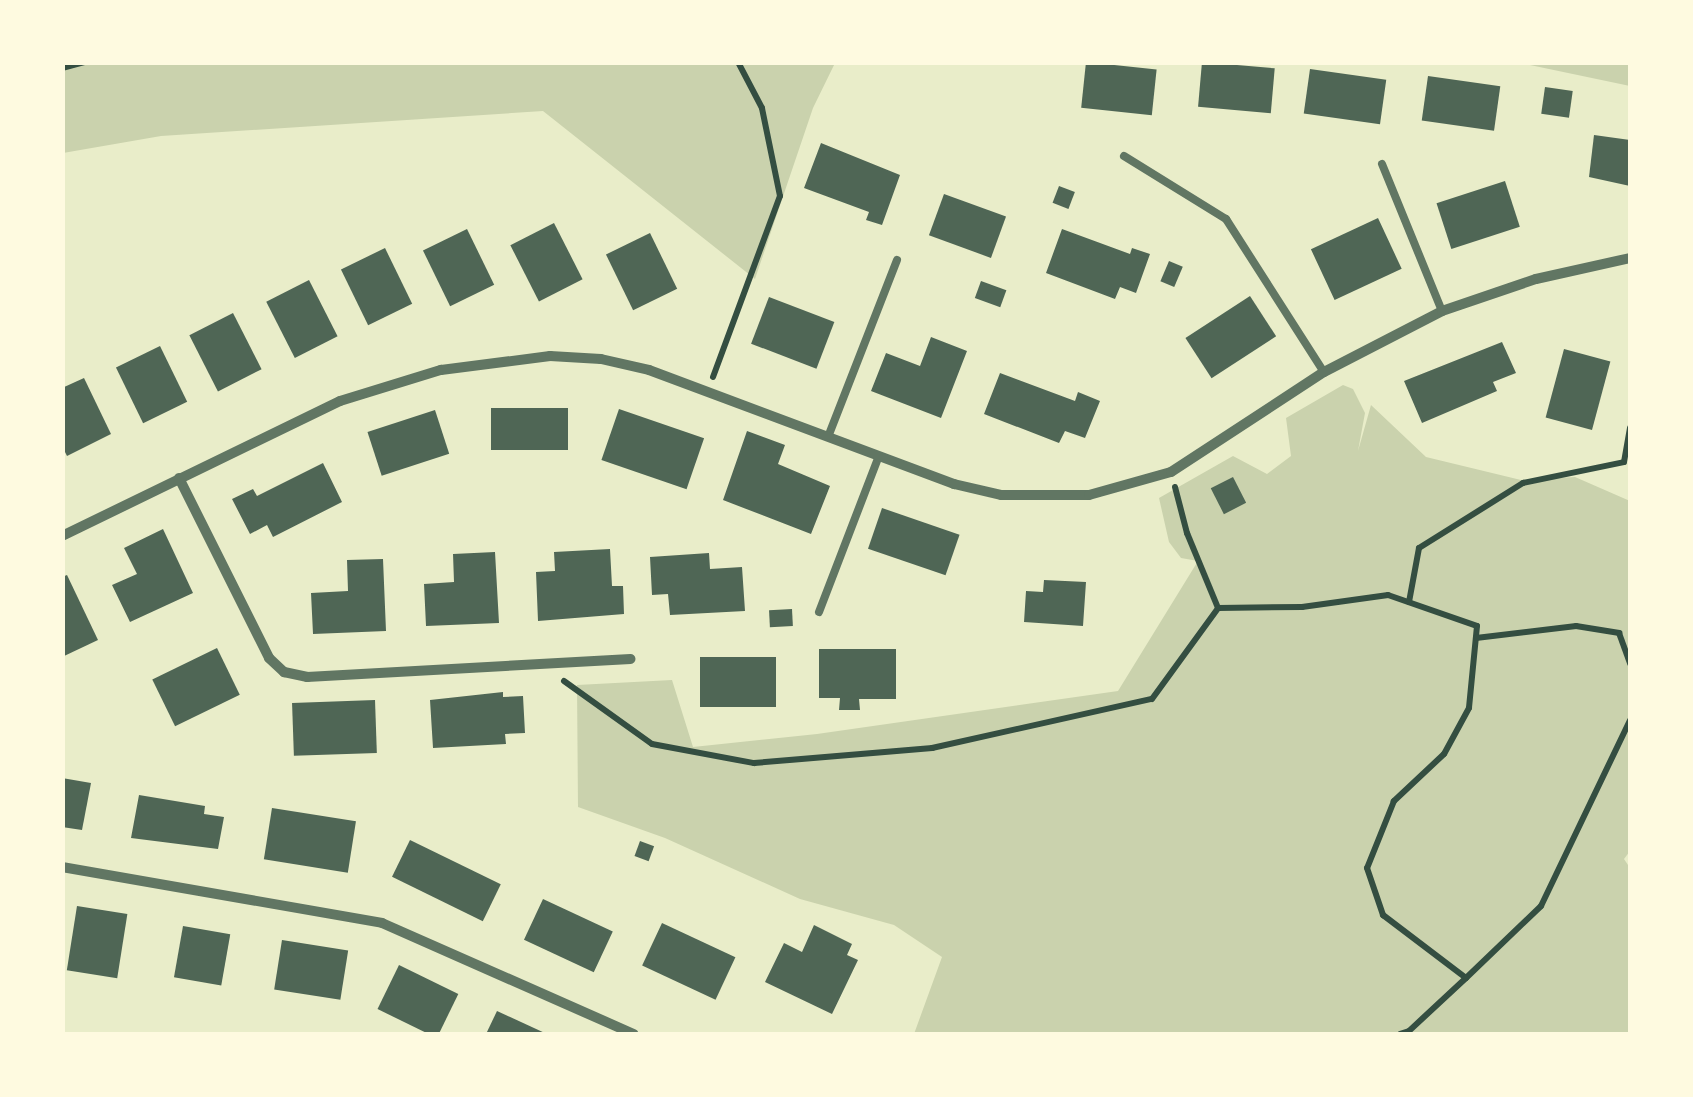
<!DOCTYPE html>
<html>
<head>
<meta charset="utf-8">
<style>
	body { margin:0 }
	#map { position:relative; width:1693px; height:1097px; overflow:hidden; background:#e9edc9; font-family:Karla,sans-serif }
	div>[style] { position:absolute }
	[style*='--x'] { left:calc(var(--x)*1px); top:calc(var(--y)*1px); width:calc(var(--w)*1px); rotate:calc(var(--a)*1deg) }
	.green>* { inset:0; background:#cad2ad }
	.building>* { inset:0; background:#4f6655; transform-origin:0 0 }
	.path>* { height:6px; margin:-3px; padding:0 3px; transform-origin:3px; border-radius:3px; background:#344e41 }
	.service>* { height:8px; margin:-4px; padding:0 4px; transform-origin:4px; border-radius:4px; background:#617663 }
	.minor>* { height:10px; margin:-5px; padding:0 5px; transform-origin:5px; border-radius:5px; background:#617663 }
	span { translate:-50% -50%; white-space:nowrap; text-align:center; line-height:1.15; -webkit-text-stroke:10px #fefae0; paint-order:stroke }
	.frame { position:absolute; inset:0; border:65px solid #fefae0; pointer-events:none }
</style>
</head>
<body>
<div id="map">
	<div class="green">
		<i style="clip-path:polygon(63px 63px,835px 63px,813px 108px,755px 279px,543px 111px,161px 136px,63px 153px)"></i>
		<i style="clip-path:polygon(1520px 63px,1630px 63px,1630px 86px)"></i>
		<i style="clip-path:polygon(1343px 385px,1353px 389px,1365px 413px,1358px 451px,1371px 405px,1426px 457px,1521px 480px,1575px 477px,1630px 501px,1630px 851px,1624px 859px,1630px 868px,1630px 1034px,914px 1034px,942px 957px,894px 925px,800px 899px,665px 838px,578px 807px,577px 685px,672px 680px,693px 747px,817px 734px,1118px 691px,1198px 561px,1181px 558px,1169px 542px,1159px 498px,1233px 456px,1267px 474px,1291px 456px,1286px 418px)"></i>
	</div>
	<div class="building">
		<i style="left:1086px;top:62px;width:71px;height:46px;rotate:6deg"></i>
		<i style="left:1202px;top:62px;width:73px;height:45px;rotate:5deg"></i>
		<i style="left:1310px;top:69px;width:77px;height:45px;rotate:8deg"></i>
		<i style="left:1428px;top:76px;width:73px;height:45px;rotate:8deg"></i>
		<i style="left:1545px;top:87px;width:28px;height:27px;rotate:8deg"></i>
		<i style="clip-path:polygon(1594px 135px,1630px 140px,1630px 186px,1589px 177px)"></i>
		<i style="clip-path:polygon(821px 143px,900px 175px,882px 225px,866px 220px,869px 212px,804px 188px)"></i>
		<i style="left:1505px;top:181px;width:48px;height:72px;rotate:72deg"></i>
		<i style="left:1059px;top:186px;width:17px;height:18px;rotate:21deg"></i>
		<i style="left:944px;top:194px;width:66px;height:44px;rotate:20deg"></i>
		<i style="left:1378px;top:218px;width:56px;height:74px;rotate:65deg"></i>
		<i style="left:554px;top:223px;width:63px;height:49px;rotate:63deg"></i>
		<i style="left:467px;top:229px;width:62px;height:49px;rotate:64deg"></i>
		<i style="clip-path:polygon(1062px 229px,1130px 254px,1132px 248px,1150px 254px,1136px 293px,1120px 287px,1115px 299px,1046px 273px)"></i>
		<i style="left:650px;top:233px;width:62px;height:49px;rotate:64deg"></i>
		<i style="left:385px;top:248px;width:62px;height:49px;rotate:64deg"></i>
		<i style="left:1169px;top:261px;width:15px;height:22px;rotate:23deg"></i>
		<i style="left:309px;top:280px;width:63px;height:48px;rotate:63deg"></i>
		<i style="left:981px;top:281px;width:27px;height:18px;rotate:20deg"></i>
		<i style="left:1250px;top:296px;width:48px;height:77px;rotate:57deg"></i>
		<i style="left:769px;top:297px;width:70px;height:50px;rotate:21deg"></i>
		<i style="left:233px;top:313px;width:63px;height:49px;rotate:63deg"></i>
		<i style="clip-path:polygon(931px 337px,967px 351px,941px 418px,871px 391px,886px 353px,920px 366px)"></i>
		<i style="clip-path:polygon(1502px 342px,1516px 373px,1493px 382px,1497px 391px,1422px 423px,1404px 381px)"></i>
		<i style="left:160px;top:346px;width:62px;height:49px;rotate:64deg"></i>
		<i style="left:1564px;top:349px;width:48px;height:71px;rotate:15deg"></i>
		<i style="clip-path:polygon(1000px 373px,1075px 401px,1078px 392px,1100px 401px,1085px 438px,1065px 431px,1059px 443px,984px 414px)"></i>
		<i style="clip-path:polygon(84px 378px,111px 434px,67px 456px,62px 446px,62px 388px)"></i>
		<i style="left:568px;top:408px;width:42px;height:77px;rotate:90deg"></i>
		<i style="left:619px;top:409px;width:90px;height:54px;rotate:19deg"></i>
		<i style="left:435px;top:410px;width:46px;height:71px;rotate:72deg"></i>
		<i style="clip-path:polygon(747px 431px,785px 445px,778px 464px,830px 486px,811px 534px,723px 500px)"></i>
		<i style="clip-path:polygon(323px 463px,342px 502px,273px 537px,267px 525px,250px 534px,232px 499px,253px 489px,257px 496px)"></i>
		<i style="left:1233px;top:477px;width:29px;height:25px;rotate:63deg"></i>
		<i style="left:882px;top:508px;width:82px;height:43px;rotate:19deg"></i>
		<i style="clip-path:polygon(163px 529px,193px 593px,130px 622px,112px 585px,137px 574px,124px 548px)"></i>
		<i style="clip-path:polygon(610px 549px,612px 586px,623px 586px,624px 614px,538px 621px,536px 572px,555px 571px,554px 552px)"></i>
		<i style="clip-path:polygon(495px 552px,499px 623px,426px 626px,424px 584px,454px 582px,453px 554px)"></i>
		<i style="clip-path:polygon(709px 553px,710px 569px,742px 567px,745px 611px,670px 615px,668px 594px,652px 595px,650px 557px)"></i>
		<i style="clip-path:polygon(383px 559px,386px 631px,313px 634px,311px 593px,348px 591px,347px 560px)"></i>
		<i style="clip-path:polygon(67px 575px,98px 640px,62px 657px,62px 577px)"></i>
		<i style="clip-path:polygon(1044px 580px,1086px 582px,1083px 626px,1024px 622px,1026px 591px,1043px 592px)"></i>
		<i style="left:792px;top:609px;width:17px;height:23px;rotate:87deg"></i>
		<i style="left:217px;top:648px;width:52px;height:72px;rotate:64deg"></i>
		<i style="clip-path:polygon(819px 649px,896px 649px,896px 699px,859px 699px,860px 710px,839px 710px,840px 698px,819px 698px)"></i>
		<i style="left:776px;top:657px;width:50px;height:76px;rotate:90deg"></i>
		<i style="clip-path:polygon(503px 692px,503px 697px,523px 696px,525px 733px,505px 734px,506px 744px,433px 748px,430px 700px)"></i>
		<i style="left:375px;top:700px;width:53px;height:83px;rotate:88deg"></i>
		<i style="clip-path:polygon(62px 778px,91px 783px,82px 830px,62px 827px)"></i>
		<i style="clip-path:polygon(139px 795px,205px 806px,204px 814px,224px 817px,218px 849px,131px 838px)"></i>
		<i style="left:272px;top:808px;width:85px;height:52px;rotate:9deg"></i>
		<i style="left:410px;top:840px;width:101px;height:41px;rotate:26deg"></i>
		<i style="left:640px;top:841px;width:15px;height:16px;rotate:20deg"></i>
		<i style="left:543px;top:899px;width:77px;height:45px;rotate:25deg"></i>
		<i style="left:77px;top:906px;width:51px;height:65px;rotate:9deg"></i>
		<i style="left:662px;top:923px;width:81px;height:47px;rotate:25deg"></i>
		<i style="clip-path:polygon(814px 925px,852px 944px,847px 955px,858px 960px,832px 1014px,765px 982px,784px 943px,802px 952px)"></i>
		<i style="left:183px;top:926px;width:48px;height:52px;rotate:10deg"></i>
		<i style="left:282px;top:940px;width:67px;height:50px;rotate:9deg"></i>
		<i style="left:399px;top:965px;width:66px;height:49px;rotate:26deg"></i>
		<i style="clip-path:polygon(497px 1011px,547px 1034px,486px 1034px)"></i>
	</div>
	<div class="path">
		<i style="--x:62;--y:68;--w:24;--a:-15"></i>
		<i style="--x:713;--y:377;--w:193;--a:-69.7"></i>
		<i style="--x:780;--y:196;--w:90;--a:-101.6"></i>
		<i style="--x:762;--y:108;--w:52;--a:-117.6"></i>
		<i style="--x:1175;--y:487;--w:48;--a:75.4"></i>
		<i style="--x:1187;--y:533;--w:81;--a:67.5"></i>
		<i style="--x:1218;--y:608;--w:84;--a:-0.7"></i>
		<i style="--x:1302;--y:607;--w:87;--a:-7.9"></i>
		<i style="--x:1388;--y:595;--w:94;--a:19.2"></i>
		<i style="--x:1477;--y:626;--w:82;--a:95.6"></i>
		<i style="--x:1469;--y:708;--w:52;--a:118.5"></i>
		<i style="--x:1444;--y:754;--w:69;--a:136.8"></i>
		<i style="--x:1394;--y:801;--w:72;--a:111.9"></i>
		<i style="--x:1367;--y:868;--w:50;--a:71.2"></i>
		<i style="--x:1383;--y:915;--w:104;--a:37.2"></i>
		<i style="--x:1466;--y:978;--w:78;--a:137.1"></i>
		<i style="--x:1409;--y:1031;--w:9;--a:162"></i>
		<i style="--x:1409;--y:602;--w:55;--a:-79.5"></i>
		<i style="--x:1419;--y:548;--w:123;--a:-32"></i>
		<i style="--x:1523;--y:483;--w:103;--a:-11.7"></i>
		<i style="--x:1624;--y:462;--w:35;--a:-80"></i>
		<i style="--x:1476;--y:638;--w:101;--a:-6.8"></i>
		<i style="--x:1576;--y:626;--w:44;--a:9.2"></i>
		<i style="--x:1619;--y:633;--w:33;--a:70"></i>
		<i style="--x:564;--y:681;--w:108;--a:35.6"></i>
		<i style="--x:652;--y:744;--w:104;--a:10.6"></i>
		<i style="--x:754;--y:763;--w:179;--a:-4.8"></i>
		<i style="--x:932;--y:748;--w:225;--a:-12.6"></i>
		<i style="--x:1152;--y:699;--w:112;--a:-54"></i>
		<i style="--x:1466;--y:978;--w:104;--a:-43.8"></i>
		<i style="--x:1541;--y:906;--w:206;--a:-64.4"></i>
	</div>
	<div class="service">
		<i style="--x:1124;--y:156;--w:120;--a:31.7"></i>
		<i style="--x:1226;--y:219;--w:182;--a:57.4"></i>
		<i style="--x:1382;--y:164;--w:159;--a:67.8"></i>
		<i style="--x:828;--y:437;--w:190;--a:-68.7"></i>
		<i style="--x:819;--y:612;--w:167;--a:-69"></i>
	</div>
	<div class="minor">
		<i style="--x:179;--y:478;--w:201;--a:63.4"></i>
		<i style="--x:269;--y:658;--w:21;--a:43"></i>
		<i style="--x:284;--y:672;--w:24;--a:12"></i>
		<i style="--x:307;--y:677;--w:324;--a:-3.2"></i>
		<i style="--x:62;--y:536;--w:309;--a:-25.9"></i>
		<i style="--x:340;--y:401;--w:106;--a:-17.1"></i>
		<i style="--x:441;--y:370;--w:110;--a:-7.3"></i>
		<i style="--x:550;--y:356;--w:51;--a:3.4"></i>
		<i style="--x:601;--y:359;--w:49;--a:12.9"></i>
		<i style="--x:649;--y:370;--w:326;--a:20.5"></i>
		<i style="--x:954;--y:484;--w:48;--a:13.2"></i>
		<i style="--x:1001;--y:495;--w:88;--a:0"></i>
		<i style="--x:1089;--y:495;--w:85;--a:-15.7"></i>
		<i style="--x:1171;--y:472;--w:183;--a:-33.2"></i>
		<i style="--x:1324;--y:372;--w:133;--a:-27.3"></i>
		<i style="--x:1442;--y:311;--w:99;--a:-18.8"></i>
		<i style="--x:1536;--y:279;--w:96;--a:-12.6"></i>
		<i style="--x:62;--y:867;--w:325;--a:9.9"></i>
		<i style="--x:382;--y:923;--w:275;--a:23.8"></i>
	</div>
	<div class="frame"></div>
</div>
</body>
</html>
